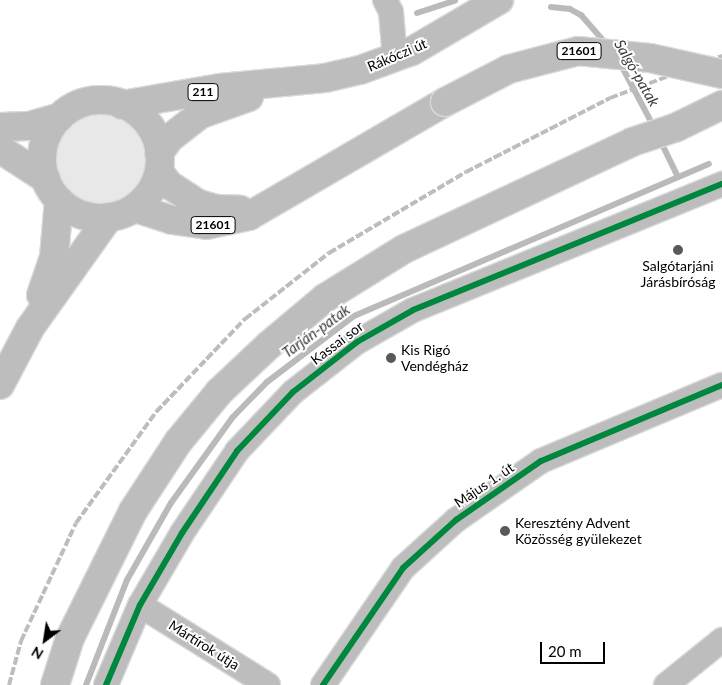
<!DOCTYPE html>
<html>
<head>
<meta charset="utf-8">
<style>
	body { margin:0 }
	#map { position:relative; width:722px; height:685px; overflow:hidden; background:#fff; font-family:Lato,sans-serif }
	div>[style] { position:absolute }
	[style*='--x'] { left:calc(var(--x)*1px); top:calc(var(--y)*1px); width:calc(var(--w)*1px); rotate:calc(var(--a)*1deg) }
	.green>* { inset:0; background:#e8e8e8 }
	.round { border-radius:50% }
	.stream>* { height:6px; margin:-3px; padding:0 3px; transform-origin:3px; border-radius:3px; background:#bababa }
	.roads { filter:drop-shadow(1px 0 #dbdbdb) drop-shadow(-1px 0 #dbdbdb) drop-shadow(0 1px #dbdbdb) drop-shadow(0 -1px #dbdbdb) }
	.minor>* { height:24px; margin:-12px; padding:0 12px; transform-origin:12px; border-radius:12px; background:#bdbdbd }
	.major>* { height:28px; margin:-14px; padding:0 14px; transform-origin:14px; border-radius:14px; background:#bdbdbd }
	.major>.ring { margin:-14px; padding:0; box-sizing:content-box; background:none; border:28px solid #bdbdbd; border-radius:50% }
	.rail>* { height:4px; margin-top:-2px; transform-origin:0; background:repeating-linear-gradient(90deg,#bdbdbd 0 8px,transparent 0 10.5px) }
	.bridges { filter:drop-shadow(1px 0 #dbdbdb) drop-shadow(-1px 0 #dbdbdb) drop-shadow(0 1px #dbdbdb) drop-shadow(0 -1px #dbdbdb) }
	.major-bridge>* { height:28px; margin:-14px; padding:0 14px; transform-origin:14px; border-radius:14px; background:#bdbdbd }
	.cycleway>* { height:6px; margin:-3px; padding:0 3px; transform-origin:3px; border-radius:3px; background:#00873e }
	.dots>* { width:14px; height:14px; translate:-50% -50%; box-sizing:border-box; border:2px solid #fff; border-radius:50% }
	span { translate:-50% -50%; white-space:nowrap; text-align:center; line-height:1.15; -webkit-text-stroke:4px #fff; paint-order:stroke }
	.shield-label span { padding:1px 4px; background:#fff; border:1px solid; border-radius:4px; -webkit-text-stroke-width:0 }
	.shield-label { font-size:12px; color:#000; font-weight:700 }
	.street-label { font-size:14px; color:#000 }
	.poi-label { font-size:14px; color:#000 }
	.left { translate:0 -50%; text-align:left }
	.water-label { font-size:15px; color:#3d3d3d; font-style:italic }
	.north { position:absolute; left:20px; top:615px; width:50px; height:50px; -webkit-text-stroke:4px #fff; paint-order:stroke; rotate:211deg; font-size:14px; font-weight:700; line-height:20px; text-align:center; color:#000 }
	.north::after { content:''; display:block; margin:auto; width:18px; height:22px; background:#000; clip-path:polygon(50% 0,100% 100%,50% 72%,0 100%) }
	.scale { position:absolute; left:540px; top:642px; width:65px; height:22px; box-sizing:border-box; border:2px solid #000; border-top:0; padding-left:6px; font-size:15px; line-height:18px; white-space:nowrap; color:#000; -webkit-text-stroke:4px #fff; paint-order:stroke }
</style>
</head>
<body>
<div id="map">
	<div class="green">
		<i class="round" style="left:43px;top:101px;width:116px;height:116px"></i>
	</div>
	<div class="stream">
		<i style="--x:551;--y:7;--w:19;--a:6"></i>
		<i style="--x:570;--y:9;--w:13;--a:29"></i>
		<i style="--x:581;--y:15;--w:41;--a:48.9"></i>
		<i style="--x:417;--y:13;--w:40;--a:-18"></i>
		<i style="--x:620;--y:63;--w:75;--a:62.1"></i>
		<i style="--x:660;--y:140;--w:41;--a:64.1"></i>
		<i style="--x:86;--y:685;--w:113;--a:-68.7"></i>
		<i style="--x:127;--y:580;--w:89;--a:-60.3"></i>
		<i style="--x:171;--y:503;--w:105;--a:-54.3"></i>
		<i style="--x:232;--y:418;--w:50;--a:-45.8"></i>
		<i style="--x:267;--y:382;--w:109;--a:-37.2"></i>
		<i style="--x:354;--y:316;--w:386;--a:-23.2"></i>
	</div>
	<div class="roads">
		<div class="minor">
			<i style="--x:385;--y:0;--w:13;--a:63"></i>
			<i style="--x:391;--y:12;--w:47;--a:85.1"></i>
			<i style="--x:140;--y:605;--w:151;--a:32"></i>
			<i style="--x:106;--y:685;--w:87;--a:-67"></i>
			<i style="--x:140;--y:605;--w:83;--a:-59.7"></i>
			<i style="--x:182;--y:533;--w:99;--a:-56.1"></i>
			<i style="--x:237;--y:451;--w:81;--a:-46.5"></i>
			<i style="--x:293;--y:392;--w:81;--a:-38"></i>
			<i style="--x:357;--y:342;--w:64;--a:-29.7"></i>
			<i style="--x:413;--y:310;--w:334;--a:-22.2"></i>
			<i style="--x:323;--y:685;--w:142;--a:-55.6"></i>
			<i style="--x:403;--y:568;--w:72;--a:-42.2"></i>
			<i style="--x:456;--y:520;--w:103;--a:-34.8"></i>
			<i style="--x:541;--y:461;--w:196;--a:-22.8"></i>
			<i style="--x:666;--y:685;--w:72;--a:-38.8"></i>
		</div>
		<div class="major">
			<i class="ring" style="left:42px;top:100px;width:90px;height:90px"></i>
			<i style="--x:122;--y:105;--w:99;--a:-9.8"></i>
			<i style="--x:220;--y:88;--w:105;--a:-5.4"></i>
			<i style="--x:325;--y:78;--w:36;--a:-13"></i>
			<i style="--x:360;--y:70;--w:55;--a:-20.1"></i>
			<i style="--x:412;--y:51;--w:101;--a:-30.4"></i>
			<i style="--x:0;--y:127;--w:29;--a:-2"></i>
			<i style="--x:29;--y:126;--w:32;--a:-16"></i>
			<i style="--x:0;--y:149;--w:55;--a:33.1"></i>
			<i style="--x:159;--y:153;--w:19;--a:-54"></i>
			<i style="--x:170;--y:138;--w:39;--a:-38"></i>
			<i style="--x:201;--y:114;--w:51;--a:-19.5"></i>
			<i style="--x:159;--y:171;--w:16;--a:55"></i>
			<i style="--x:168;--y:184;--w:37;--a:33"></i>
			<i style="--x:199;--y:204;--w:18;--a:16"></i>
			<i style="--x:216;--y:209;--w:24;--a:2"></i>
			<i style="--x:135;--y:208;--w:39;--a:18"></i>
			<i style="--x:172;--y:220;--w:34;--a:8"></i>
			<i style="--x:206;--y:225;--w:44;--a:-11.8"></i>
			<i style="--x:249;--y:216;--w:227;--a:-30.2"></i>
			<i style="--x:41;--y:295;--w:40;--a:-71.1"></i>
			<i style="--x:54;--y:257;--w:57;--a:-85"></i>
			<i style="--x:0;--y:385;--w:64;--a:-62.2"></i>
			<i style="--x:30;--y:328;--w:136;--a:-54.6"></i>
			<i style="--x:55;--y:685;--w:49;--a:-72.3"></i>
			<i style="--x:70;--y:638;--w:142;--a:-63.6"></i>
			<i style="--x:133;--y:511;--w:82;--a:-56.9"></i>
			<i style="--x:178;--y:442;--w:65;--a:-50.6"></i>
			<i style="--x:219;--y:392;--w:69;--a:-43.2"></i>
			<i style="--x:269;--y:345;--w:73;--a:-40"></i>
			<i style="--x:325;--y:298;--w:93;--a:-31.8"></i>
			<i style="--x:404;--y:249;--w:252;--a:-25.1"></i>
			<i style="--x:632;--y:142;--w:47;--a:-18.4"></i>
			<i style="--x:677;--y:127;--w:50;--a:-26.1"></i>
		</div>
	</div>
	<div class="rail">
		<i style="--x:9;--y:685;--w:46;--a:-74.7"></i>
		<i style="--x:21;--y:641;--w:130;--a:-65"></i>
		<i style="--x:76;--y:523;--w:137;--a:-54.2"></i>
		<i style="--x:156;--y:412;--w:129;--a:-46.3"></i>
		<i style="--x:245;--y:319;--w:107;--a:-38.2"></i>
		<i style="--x:329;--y:253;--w:159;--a:-30.6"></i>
		<i style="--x:466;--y:172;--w:162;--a:-27.2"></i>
		<i style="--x:610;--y:98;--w:120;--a:-20.6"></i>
	</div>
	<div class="bridges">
		<div class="major-bridge">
			<i style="--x:445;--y:102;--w:72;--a:-27.3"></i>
			<i style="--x:509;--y:69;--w:71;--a:-14.6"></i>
			<i style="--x:578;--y:51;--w:72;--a:5.6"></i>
			<i style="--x:650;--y:58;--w:74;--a:12.5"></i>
		</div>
	</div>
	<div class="cycleway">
		<i style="--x:106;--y:685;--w:87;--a:-67"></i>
		<i style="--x:140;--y:605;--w:83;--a:-59.7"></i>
		<i style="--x:182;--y:533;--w:99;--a:-56.1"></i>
		<i style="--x:237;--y:451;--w:81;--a:-46.5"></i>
		<i style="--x:293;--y:392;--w:81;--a:-38"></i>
		<i style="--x:357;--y:342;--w:64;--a:-29.7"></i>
		<i style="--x:413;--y:310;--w:334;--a:-22.2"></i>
		<i style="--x:323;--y:685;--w:142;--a:-55.6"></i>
		<i style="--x:403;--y:568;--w:72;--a:-42.2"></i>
		<i style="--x:456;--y:520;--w:103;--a:-34.8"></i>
		<i style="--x:541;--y:461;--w:196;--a:-22.8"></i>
	</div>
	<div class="dots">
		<i style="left:678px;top:250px;background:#595959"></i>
		<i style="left:391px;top:358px;background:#595959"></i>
		<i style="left:505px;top:531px;background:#595959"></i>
	</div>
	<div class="shield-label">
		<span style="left:579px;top:51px">21601</span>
		<span style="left:203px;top:92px">211</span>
		<span style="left:213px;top:225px">21601</span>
	</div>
	<div class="street-label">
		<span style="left:397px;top:55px;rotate:-23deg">Rákóczi út</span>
		<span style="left:337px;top:343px;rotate:-37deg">Kassai sor</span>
		<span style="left:484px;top:485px;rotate:-34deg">Május 1. út</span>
		<span style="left:204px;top:645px;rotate:32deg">Mártírok útja</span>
	</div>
	<div class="poi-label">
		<span style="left:678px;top:274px">Salgótarjáni<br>Járásbíróság</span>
		<span class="left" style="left:401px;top:358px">Kis Rigó<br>Vendégház</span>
		<span class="left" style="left:515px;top:531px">Keresztény Advent<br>Közösség gyülekezet</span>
	</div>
	<div class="water-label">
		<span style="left:637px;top:73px;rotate:60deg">Salgó-patak</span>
		<span style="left:316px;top:331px;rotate:-36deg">Tarján-patak</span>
	</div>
	<div class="north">N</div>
	<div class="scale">20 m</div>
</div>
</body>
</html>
